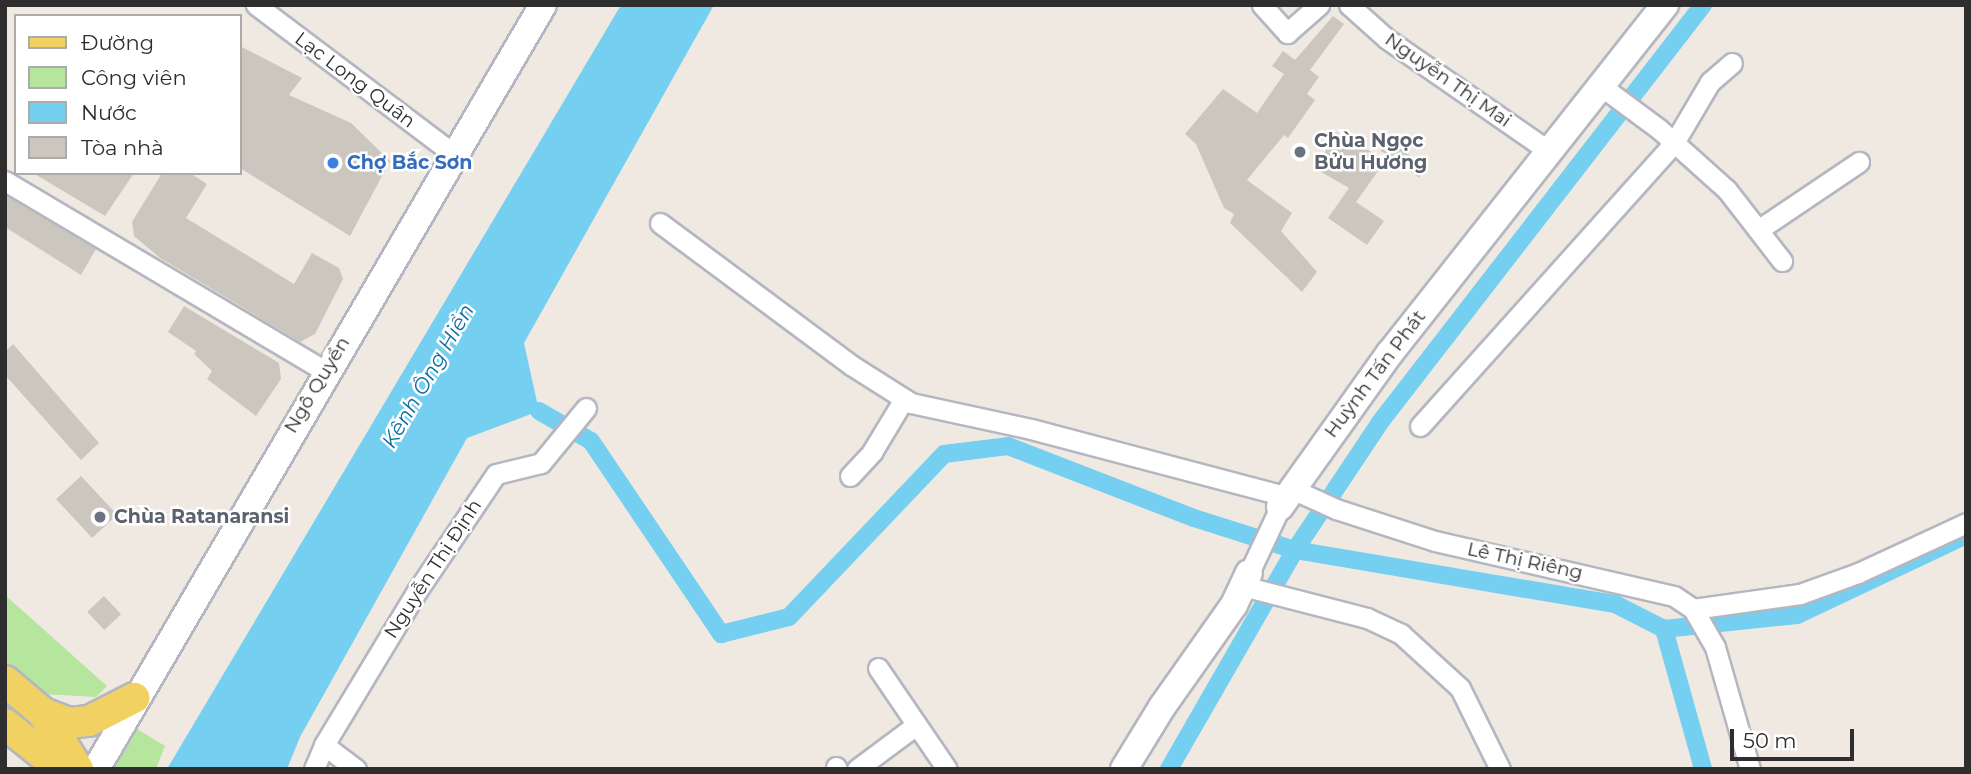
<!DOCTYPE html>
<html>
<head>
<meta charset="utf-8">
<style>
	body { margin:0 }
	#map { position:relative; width:1971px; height:774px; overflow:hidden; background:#efe9e1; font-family:Montserrat,sans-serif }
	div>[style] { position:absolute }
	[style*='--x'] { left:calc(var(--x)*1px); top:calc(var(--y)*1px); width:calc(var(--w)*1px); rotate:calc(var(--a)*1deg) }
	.green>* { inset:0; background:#b6e59e }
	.water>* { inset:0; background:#75cff0 }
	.canal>* { height:18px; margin:-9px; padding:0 9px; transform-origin:9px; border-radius:9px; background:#75cff0 }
	.building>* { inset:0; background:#cbc7bf; transform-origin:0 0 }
	.roads { filter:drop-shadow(2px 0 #b4b7c1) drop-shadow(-2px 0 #b4b7c1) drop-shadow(0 2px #b4b7c1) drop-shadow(0 -2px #b4b7c1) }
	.street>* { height:19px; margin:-9.5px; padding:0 9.5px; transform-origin:9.5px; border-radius:9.5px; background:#fff }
	.secondary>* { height:26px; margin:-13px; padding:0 13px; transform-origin:13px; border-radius:13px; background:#fff }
	.primary>* { height:30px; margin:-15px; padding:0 15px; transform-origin:15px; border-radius:15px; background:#f2d163 }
	.dots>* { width:19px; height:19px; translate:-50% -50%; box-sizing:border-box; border:4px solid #fff; border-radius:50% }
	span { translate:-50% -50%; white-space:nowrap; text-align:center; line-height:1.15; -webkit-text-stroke:5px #fff; paint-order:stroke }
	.street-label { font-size:19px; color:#2e2e2e }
	.worship-label { font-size:19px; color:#5b616d; font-weight:700 }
	.left { translate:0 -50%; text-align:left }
	.shop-label { font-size:19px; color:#366cbe; font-weight:700 }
	.water-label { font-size:21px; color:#0d6fa3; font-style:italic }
	.frame { position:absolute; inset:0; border:7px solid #2e2e2e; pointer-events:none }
	.legend { position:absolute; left:14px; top:14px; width:228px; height:161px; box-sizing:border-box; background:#fff; border:2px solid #ababab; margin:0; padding:9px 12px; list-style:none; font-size:21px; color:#2e2e2e }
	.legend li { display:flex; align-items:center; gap:14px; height:35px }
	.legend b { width:35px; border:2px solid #ababab }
	.scale { position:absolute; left:1730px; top:729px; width:124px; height:32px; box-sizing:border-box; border:4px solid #2e2e2e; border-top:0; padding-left:9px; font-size:21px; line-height:24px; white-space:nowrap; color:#2e2e2e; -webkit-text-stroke:5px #fff; paint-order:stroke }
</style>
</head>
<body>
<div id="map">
	<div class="green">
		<i style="clip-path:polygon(5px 595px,107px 686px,96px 697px,41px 694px,5px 665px)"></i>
		<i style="clip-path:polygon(129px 724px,165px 746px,156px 769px,113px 769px)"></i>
	</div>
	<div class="water">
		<i style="clip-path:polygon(621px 5px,714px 5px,524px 343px,539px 411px,467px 438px,300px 737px,287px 769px,167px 769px)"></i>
	</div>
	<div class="canal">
		<i style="--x:539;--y:411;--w:60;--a:30"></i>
		<i style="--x:591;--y:441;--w:233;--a:56"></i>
		<i style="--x:721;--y:634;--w:70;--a:-14"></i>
		<i style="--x:789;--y:617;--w:225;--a:-46.4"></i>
		<i style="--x:944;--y:454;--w:64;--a:-7.1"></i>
		<i style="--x:1008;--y:446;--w:199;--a:21.2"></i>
		<i style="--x:1194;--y:518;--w:106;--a:17.6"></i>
		<i style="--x:1295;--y:550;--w:325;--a:9.6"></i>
		<i style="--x:1615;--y:604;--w:55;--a:27"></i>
		<i style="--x:1664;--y:629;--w:145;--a:74.4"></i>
		<i style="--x:1664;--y:629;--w:134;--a:-6"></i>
		<i style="--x:1797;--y:615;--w:187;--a:-25.3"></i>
		<i style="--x:1169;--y:769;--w:253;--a:-60.1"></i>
		<i style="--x:1295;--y:550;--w:155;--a:-56.3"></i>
		<i style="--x:1381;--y:421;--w:526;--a:-52.26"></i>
	</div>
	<div class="building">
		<i style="clip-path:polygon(1333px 16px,1344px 24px,1310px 70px,1319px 77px,1307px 94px,1315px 100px,1288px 138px,1284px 135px,1247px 180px,1292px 213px,1281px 231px,1317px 272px,1302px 292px,1230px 223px,1234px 214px,1224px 208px,1196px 144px,1185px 134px,1223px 89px,1257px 113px,1284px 74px,1272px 66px,1283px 51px,1295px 60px)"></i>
		<i style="clip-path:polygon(240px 46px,302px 78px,289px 95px,351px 123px,390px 161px,350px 236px,240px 168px)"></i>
		<i style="clip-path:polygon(1336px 132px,1386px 160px,1356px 202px,1384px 221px,1367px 245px,1328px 218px,1349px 188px,1316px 169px)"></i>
		<i style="left:1388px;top:140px;width:47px;height:13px;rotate:35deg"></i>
		<i style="clip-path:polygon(33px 173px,134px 173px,105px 216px)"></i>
		<i style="clip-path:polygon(162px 173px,190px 173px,207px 184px,186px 218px,294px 284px,312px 253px,339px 268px,343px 279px,315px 334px,300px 342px,160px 258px,134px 236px,132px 222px)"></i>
		<i style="clip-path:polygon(5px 195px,96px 249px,81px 275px,5px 227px)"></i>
		<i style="clip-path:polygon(184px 306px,279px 363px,281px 379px,256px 416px,207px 379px,212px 371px,194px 354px,196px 351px,168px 332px)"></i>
		<i style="clip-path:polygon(13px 344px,99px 443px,81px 460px,5px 375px,5px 352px)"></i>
		<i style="left:81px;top:476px;width:53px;height:34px;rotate:47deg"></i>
		<i style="left:104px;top:596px;width:25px;height:23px;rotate:47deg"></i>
	</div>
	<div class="roads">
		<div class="street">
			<i style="--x:256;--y:5;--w:249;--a:37"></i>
			<i style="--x:1262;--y:5;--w:38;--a:48"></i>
			<i style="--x:1287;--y:33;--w:43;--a:-41.2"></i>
			<i style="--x:1349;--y:5;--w:51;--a:41.8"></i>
			<i style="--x:1387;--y:39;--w:197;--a:34.7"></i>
			<i style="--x:1601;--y:86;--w:72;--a:36.6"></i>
			<i style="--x:1659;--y:129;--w:91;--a:41.9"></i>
			<i style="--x:1727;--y:190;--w:90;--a:52.2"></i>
			<i style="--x:5;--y:181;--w:372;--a:30.7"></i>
			<i style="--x:660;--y:223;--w:238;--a:36.6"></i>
			<i style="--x:851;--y:365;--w:71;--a:32.3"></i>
			<i style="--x:911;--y:403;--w:123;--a:12.2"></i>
			<i style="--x:1031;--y:429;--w:263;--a:14.8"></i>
			<i style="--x:1758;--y:230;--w:122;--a:-34"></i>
			<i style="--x:1420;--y:426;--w:380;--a:-48.1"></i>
			<i style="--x:1674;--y:143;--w:71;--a:-59.5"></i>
			<i style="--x:1710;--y:82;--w:29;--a:-41"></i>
			<i style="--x:850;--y:476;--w:33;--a:-47"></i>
			<i style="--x:872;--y:452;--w:62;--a:-58.9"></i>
			<i style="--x:1290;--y:488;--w:51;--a:24.5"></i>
			<i style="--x:1336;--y:509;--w:104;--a:17.9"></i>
			<i style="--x:1435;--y:541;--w:245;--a:13"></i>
			<i style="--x:1674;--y:596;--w:23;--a:34"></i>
			<i style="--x:1693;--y:609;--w:44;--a:59.9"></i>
			<i style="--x:1715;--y:647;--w:127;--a:74"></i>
			<i style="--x:1249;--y:573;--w:73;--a:-64.8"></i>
			<i style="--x:1243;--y:586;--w:128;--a:14.5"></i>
			<i style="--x:1367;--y:618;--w:38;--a:25"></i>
			<i style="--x:1401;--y:634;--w:80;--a:42.5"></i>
			<i style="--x:1460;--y:688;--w:90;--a:63.7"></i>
			<i style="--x:1693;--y:609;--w:108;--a:-8"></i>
			<i style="--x:1800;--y:594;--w:62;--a:-19.9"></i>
			<i style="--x:1858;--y:573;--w:119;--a:-24.8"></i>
			<i style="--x:878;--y:668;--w:122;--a:55.7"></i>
			<i style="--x:324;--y:745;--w:40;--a:37"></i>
			<i style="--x:836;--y:767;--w:2;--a:63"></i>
			<i style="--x:314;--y:769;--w:26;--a:-67"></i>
			<i style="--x:324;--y:745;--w:180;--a:-58.9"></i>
			<i style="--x:417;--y:591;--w:141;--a:-56"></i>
			<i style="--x:496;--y:474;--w:46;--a:-13.7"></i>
			<i style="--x:541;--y:463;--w:71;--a:-50.7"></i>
			<i style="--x:857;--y:769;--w:74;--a:-36.7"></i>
		</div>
		<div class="secondary">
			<i style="--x:1280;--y:507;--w:189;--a:-54.5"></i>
			<i style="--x:1390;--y:353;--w:444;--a:-51.7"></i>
			<i style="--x:96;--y:769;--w:885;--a:-59.67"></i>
			<i style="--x:1124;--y:769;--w:73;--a:-58.5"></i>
			<i style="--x:1162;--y:707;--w:125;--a:-54.8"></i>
			<i style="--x:1234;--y:605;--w:35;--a:-65"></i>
		</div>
		<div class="primary">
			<i style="--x:5;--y:681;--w:50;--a:40.1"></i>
			<i style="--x:43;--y:713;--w:66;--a:58"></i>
			<i style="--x:43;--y:713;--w:28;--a:21"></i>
			<i style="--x:69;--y:723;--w:20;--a:-6"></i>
			<i style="--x:89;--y:721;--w:51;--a:-27.1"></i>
			<i style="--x:5;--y:724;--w:72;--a:38.8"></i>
		</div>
	</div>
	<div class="dots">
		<i style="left:1300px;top:152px;background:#6b7280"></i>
		<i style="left:333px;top:163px;background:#3f7fe0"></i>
		<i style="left:100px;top:517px;background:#6b7280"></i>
	</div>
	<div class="street-label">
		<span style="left:355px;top:80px;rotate:37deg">Lạc Long Quân</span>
		<span style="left:1448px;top:80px;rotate:35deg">Nguyễn Thị Mai</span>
		<span style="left:1375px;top:374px;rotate:-53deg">Huỳnh Tấn Phát</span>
		<span style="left:317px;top:385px;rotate:-59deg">Ngô Quyền</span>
		<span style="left:1525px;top:561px;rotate:12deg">Lê Thị Riêng</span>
		<span style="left:433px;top:569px;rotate:-57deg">Nguyễn Thị Định</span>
	</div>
	<div class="worship-label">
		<span class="left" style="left:1314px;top:152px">Chùa Ngọc<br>Bửu Hương</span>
		<span class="left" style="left:114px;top:517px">Chùa Ratanaransi</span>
	</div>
	<div class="shop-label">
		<span class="left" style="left:347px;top:163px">Chợ Bắc Sơn</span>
	</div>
	<div class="water-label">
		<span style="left:428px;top:376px;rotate:-60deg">Kênh Ông Hiển</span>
	</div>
	<div class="frame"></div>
	<ul class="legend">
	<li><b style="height:9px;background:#f2d163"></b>Đường</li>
	<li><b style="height:19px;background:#b6e59e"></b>Công viên</li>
	<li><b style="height:19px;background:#75cff0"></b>Nước</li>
	<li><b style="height:19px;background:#cbc7bf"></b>Tòa nhà</li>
	</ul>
	<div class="scale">50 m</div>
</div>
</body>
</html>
